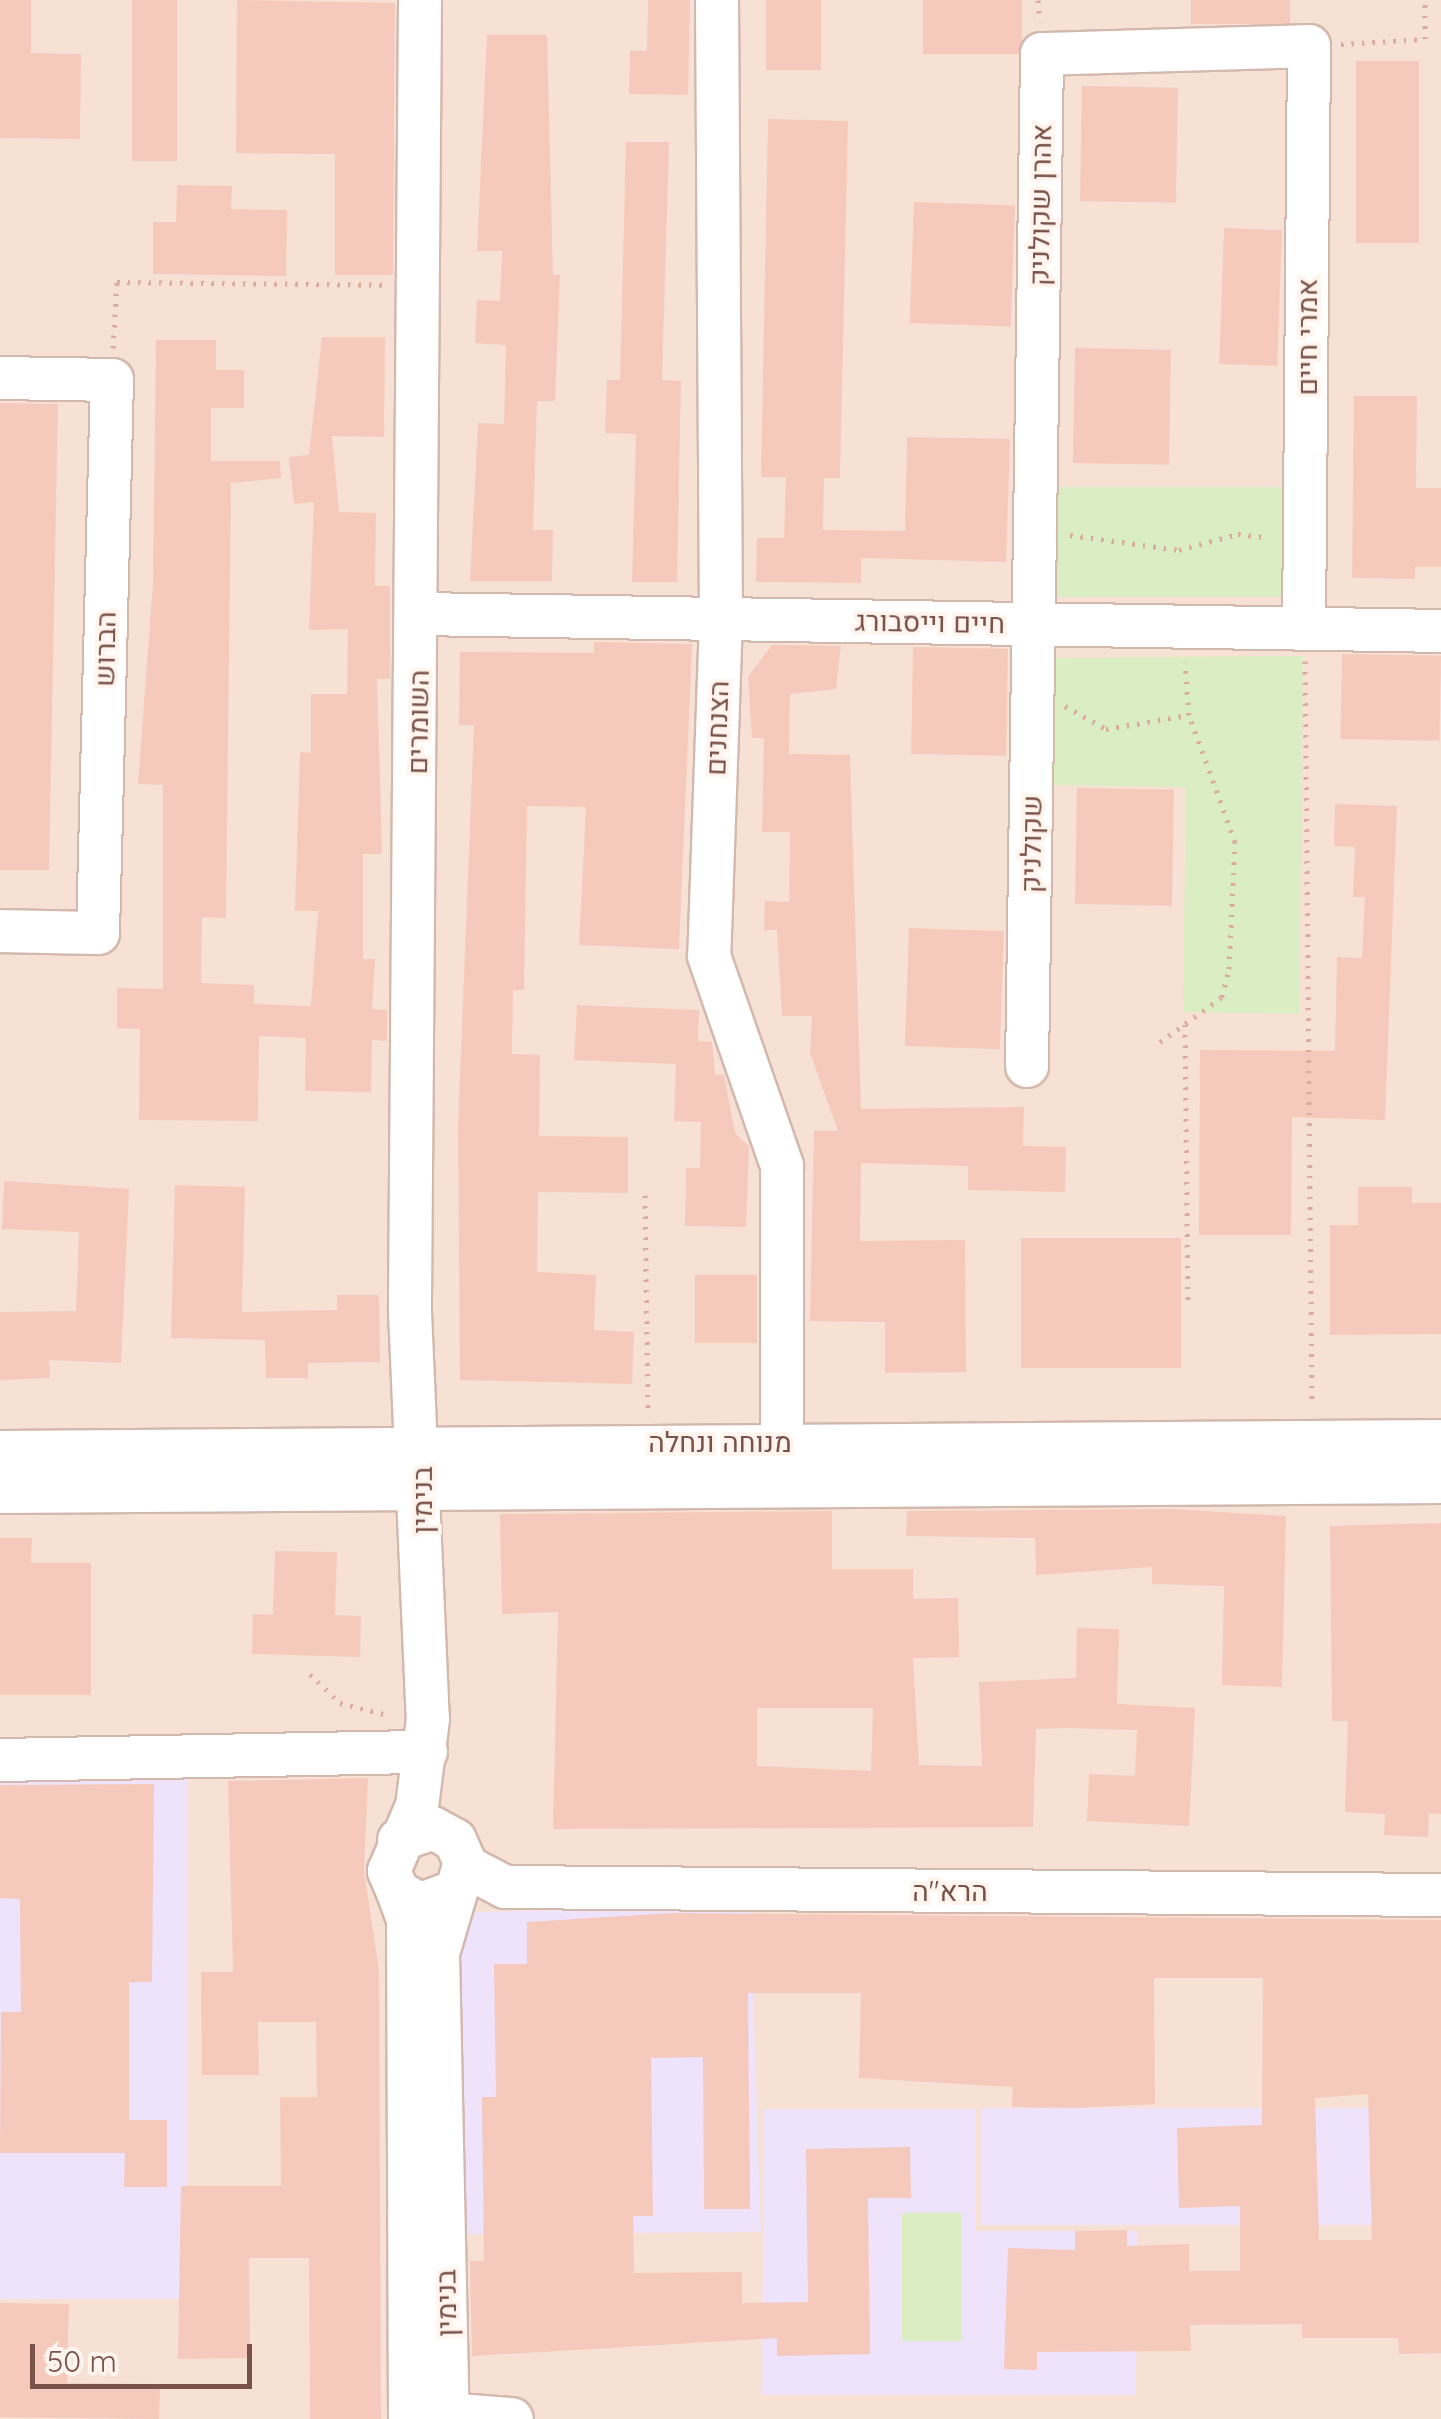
<!DOCTYPE html>
<html>
<head>
<meta charset="utf-8">
<style>
	body { margin:0 }
	#map { position:relative; width:1441px; height:2419px; overflow:hidden; background:#fef1e6; font-family:Quicksand,Heebo,sans-serif }
	div>[style] { position:absolute }
	[style*='--x'] { left:calc(var(--x)*1px); top:calc(var(--y)*1px); width:calc(var(--w)*1px); rotate:calc(var(--a)*1deg) }
	.residential>* { inset:0; background:#f6e1d4; transform-origin:0 0 }
	.education>* { inset:0; background:#eee3fa; transform-origin:0 0 }
	.green>* { inset:0; background:#dbedc3; transform-origin:0 0 }
	.building>* { inset:0; background:#f5c9bc; transform-origin:0 0 }
	.path>* { height:5px; margin-top:-2.5px; transform-origin:0; background:repeating-linear-gradient(90deg,#daac9f 0 2.5px,transparent 0 10.5px) }
	.roads { filter:drop-shadow(2px 0 #d3b8ae) drop-shadow(-2px 0 #d3b8ae) drop-shadow(0 2px #d3b8ae) drop-shadow(0 -2px #d3b8ae) }
	.minor>* { height:42px; margin:-21px; padding:0 21px; transform-origin:21px; border-radius:21px; background:#fff }
	span { translate:-50% -50%; white-space:nowrap; text-align:center; line-height:1.15; -webkit-text-stroke:8px #fff5ee; paint-order:stroke }
	.street-label { font-size:28px; color:#795249 }
	.scale { position:absolute; left:30px; top:2344px; width:222px; height:45px; box-sizing:border-box; border:5px solid #795249; border-top:0; padding-left:12px; font-size:30px; line-height:35px; white-space:nowrap; color:#795249; -webkit-text-stroke:8px #fff5ee; paint-order:stroke }
</style>
</head>
<body>
<div id="map">
	<div class="residential">
		<i style="left:0;top:0;width:1441px;height:2419px"></i>
	</div>
	<div class="education">
		<i style="left:0;top:1773px;width:188px;height:526px"></i>
		<i style="clip-path:polygon(750px 1906px,761px 2232px,461px 2234px,459px 1921px,478px 1912px)"></i>
		<i style="left:1441px;top:2108px;width:117px;height:460px;rotate:90deg"></i>
		<i style="clip-path:polygon(764px 2109px,976px 2109px,976px 2231px,1137px 2231px,1136px 2395px,762px 2395px)"></i>
	</div>
	<div class="green">
		<i style="left:1057px;top:487px;width:254px;height:110px"></i>
		<i style="clip-path:polygon(1303px 656px,1299px 1014px,1183px 1012px,1186px 787px,1050px 785px,1053px 658px)"></i>
		<i style="left:962px;top:2213px;width:128px;height:60px;rotate:90deg"></i>
	</div>
	<div class="building">
		<i style="clip-path:polygon(0 0,31px 0,31px 53px,81px 54px,80px 139px,0 138px)"></i>
		<i style="left:132px;top:0;width:45px;height:161px"></i>
		<i style="clip-path:polygon(237px 0,395px 3px,393px 275px,335px 275px,335px 154px,236px 153px)"></i>
		<i style="clip-path:polygon(648px 0,690px 0,688px 95px,629px 94px,630px 51px,647px 51px)"></i>
		<i style="left:766px;top:0;width:55px;height:70px"></i>
		<i style="left:923px;top:0;width:99px;height:54px"></i>
		<i style="left:1191px;top:0;width:99px;height:24px"></i>
		<i style="clip-path:polygon(487px 35px,547px 35px,553px 275px,560px 275px,555px 401px,537px 401px,533px 530px,553px 530px,552px 581px,470px 581px,478px 423px,504px 424px,506px 345px,475px 343px,477px 300px,500px 301px,502px 251px,477px 251px)"></i>
		<i style="left:1356px;top:61px;width:63px;height:182px"></i>
		<i style="left:1082px;top:86px;width:96px;height:115px;rotate:1deg"></i>
		<i style="clip-path:polygon(768px 119px,848px 121px,840px 478px,824px 478px,823px 530px,905px 531px,907px 437px,1010px 439px,1006px 562px,861px 558px,861px 583px,756px 582px,757px 538px,784px 538px,786px 477px,761px 477px)"></i>
		<i style="clip-path:polygon(626px 142px,669px 142px,662px 380px,681px 381px,677px 582px,632px 582px,636px 434px,605px 433px,607px 380px,620px 380px)"></i>
		<i style="clip-path:polygon(177px 185px,232px 186px,231px 209px,287px 210px,286px 276px,153px 274px,153px 222px,176px 222px)"></i>
		<i style="left:914px;top:202px;width:101px;height:121px;rotate:2deg"></i>
		<i style="left:1224px;top:228px;width:58px;height:136px;rotate:2deg"></i>
		<i style="clip-path:polygon(322px 337px,385px 337px,384px 437px,332px 436px,339px 512px,376px 513px,375px 586px,390px 586px,390px 679px,377px 679px,382px 854px,363px 854px,363px 959px,375px 959px,372px 1009px,387px 1010px,387px 1041px,372px 1040px,371px 1092px,305px 1091px,306px 1038px,259px 1036px,258px 1121px,139px 1120px,140px 1029px,117px 1028px,117px 988px,163px 989px,163px 785px,138px 784px,153px 583px,156px 340px,216px 340px,216px 370px,244px 370px,244px 408px,211px 408px,211px 461px,280px 461px,281px 478px,231px 483px,226px 918px,202px 917px,201px 983px,254px 985px,254px 1004px,311px 1006px,318px 911px,295px 911px,300px 752px,311px 753px,311px 694px,347px 694px,348px 629px,309px 630px,314px 502px,294px 504px,289px 457px,309px 455px)"></i>
		<i style="left:1075px;top:348px;width:96px;height:115px;rotate:1deg"></i>
		<i style="clip-path:polygon(1354px 396px,1417px 396px,1416px 488px,1441px 488px,1441px 567px,1415px 567px,1415px 579px,1352px 578px)"></i>
		<i style="clip-path:polygon(0 403px,58px 404px,49px 870px,0 870px)"></i>
		<i style="clip-path:polygon(594px 642px,692px 644px,679px 949px,579px 945px,586px 807px,527px 806px,524px 990px,513px 990px,512px 1054px,540px 1055px,539px 1136px,628px 1137px,628px 1193px,538px 1192px,537px 1272px,596px 1275px,594px 1330px,634px 1332px,632px 1384px,460px 1380px,458px 1126px,474px 725px,459px 725px,460px 652px,594px 653px)"></i>
		<i style="clip-path:polygon(772px 645px,841px 646px,836px 689px,790px 694px,789px 754px,850px 755px,861px 1109px,1024px 1107px,1023px 1146px,1066px 1147px,1065px 1192px,968px 1190px,968px 1166px,861px 1163px,860px 1241px,965px 1240px,966px 1372px,885px 1373px,885px 1322px,810px 1321px,814px 1131px,838px 1131px,810px 1053px,812px 1016px,782px 1016px,777px 930px,764px 930px,765px 901px,789px 902px,790px 832px,762px 832px,764px 738px,752px 738px,748px 677px)"></i>
		<i style="left:913px;top:647px;width:95px;height:107px;rotate:1deg"></i>
		<i style="left:1342px;top:654px;width:99px;height:85px;rotate:1deg"></i>
		<i style="left:1077px;top:788px;width:97px;height:116px;rotate:1deg"></i>
		<i style="clip-path:polygon(1335px 804px,1397px 806px,1385px 1120px,1292px 1117px,1291px 1235px,1199px 1235px,1200px 1050px,1335px 1051px,1337px 957px,1362px 958px,1365px 897px,1353px 897px,1355px 847px,1334px 846px)"></i>
		<i style="left:909px;top:928px;width:95px;height:118px;rotate:2deg"></i>
		<i style="clip-path:polygon(577px 1005px,699px 1010px,698px 1041px,712px 1042px,715px 1075px,724px 1075px,735px 1133px,749px 1146px,746px 1227px,685px 1226px,686px 1168px,700px 1168px,701px 1122px,674px 1121px,676px 1064px,574px 1060px)"></i>
		<i style="clip-path:polygon(4px 1181px,129px 1189px,121px 1363px,49px 1360px,50px 1378px,0 1380px,0 1312px,76px 1311px,79px 1232px,2px 1229px)"></i>
		<i style="clip-path:polygon(175px 1185px,245px 1187px,242px 1312px,337px 1310px,337px 1295px,379px 1295px,380px 1362px,308px 1363px,308px 1378px,266px 1378px,265px 1340px,171px 1338px)"></i>
		<i style="clip-path:polygon(1358px 1187px,1412px 1187px,1412px 1203px,1441px 1203px,1441px 1334px,1330px 1335px,1330px 1225px,1358px 1225px)"></i>
		<i style="left:1021px;top:1238px;width:160px;height:130px"></i>
		<i style="left:695px;top:1275px;width:62px;height:68px"></i>
		<i style="clip-path:polygon(1172px 1509px,1286px 1516px,1282px 1687px,1222px 1685px,1224px 1586px,1152px 1584px,1152px 1567px,1036px 1575px,1035px 1538px,906px 1536px,907px 1511px)"></i>
		<i style="clip-path:polygon(evenodd,832px 1511px,832px 1569px,913px 1569px,913px 1599px,958px 1598px,959px 1657px,913px 1658px,919px 1765px,982px 1766px,979px 1682px,1076px 1678px,1077px 1628px,1119px 1629px,1117px 1704px,1195px 1708px,1189px 1826px,1087px 1821px,1089px 1774px,1135px 1776px,1137px 1730px,1068px 1728px,1036px 1729px,1033px 1827px,553px 1829px,558px 1612px,502px 1614px,500px 1514px,832px 1511px,757px 1708px,873px 1708px,871px 1771px,757px 1766px,757px 1708px)"></i>
		<i style="clip-path:polygon(1441px 1523px,1441px 1814px,1429px 1813px,1428px 1837px,1384px 1835px,1385px 1814px,1345px 1812px,1348px 1721px,1332px 1721px,1330px 1526px)"></i>
		<i style="clip-path:polygon(0 1538px,32px 1538px,31px 1563px,91px 1563px,91px 1695px,0 1695px)"></i>
		<i style="clip-path:polygon(275px 1551px,337px 1552px,335px 1615px,361px 1616px,360px 1657px,252px 1654px,253px 1614px,273px 1615px)"></i>
		<i style="clip-path:polygon(368px 1778px,364px 1872px,379px 1970px,381px 2419px,310px 2419px,309px 2258px,249px 2258px,250px 2358px,178px 2359px,181px 2186px,281px 2186px,280px 2097px,317px 2097px,316px 2022px,258px 2022px,259px 2075px,202px 2075px,201px 1972px,233px 1972px,228px 1781px)"></i>
		<i style="clip-path:polygon(154px 1784px,152px 1982px,129px 1982px,129px 2120px,167px 2120px,167px 2187px,124px 2187px,125px 2153px,0 2153px,1px 2012px,21px 2012px,20px 1899px,0 1898px,0 1785px)"></i>
		<i style="clip-path:polygon(evenodd,673px 1913px,1441px 1920px,1441px 2353px,1399px 2354px,1398px 2338px,1302px 2338px,1302px 2324px,1190px 2325px,1191px 2351px,1037px 2352px,1037px 2370px,1004px 2369px,1008px 2248px,1075px 2250px,1075px 2231px,1127px 2230px,1127px 2246px,1189px 2244px,1189px 2271px,1240px 2271px,1240px 2206px,1179px 2208px,1177px 2128px,1262px 2125px,1263px 1978px,1154px 1978px,1155px 2104px,1074px 2108px,1012px 2107px,1013px 2087px,859px 2078px,861px 1993px,748px 1993px,750px 2209px,704px 2209px,703px 2057px,651px 2058px,653px 2216px,633px 2216px,634px 2273px,742px 2272px,742px 2303px,808px 2302px,806px 2149px,910px 2147px,911px 2198px,868px 2198px,870px 2354px,777px 2356px,777px 2338px,472px 2356px,470px 2261px,484px 2261px,482px 2097px,496px 2097px,494px 1964px,527px 1964px,527px 1922px,673px 1913px,1368px 2094px,1372px 2240px,1319px 2240px,1315px 2098px,1368px 2094px)"></i>
		<i style="clip-path:polygon(0 2303px,69px 2304px,67px 2383px,160px 2384px,159px 2419px,0 2417px)"></i>
	</div>
	<div class="path">
		<i style="--x:1038;--y:0;--w:21;--a:85"></i>
		<i style="--x:1341;--y:44;--w:84;--a:-3.4"></i>
		<i style="--x:1425;--y:39;--w:39;--a:-90"></i>
		<i style="--x:113;--y:348;--w:66;--a:-86.5"></i>
		<i style="--x:117;--y:282;--w:268;--a:0.6"></i>
		<i style="--x:1070;--y:535;--w:110;--a:7.8"></i>
		<i style="--x:1179;--y:550;--w:61;--a:-15.2"></i>
		<i style="--x:1238;--y:534;--w:31;--a:7"></i>
		<i style="--x:1305;--y:661;--w:744;--a:89.46"></i>
		<i style="--x:1065;--y:706;--w:47;--a:29.3"></i>
		<i style="--x:1106;--y:729;--w:84;--a:-9.6"></i>
		<i style="--x:1185;--y:1024;--w:279;--a:89.4"></i>
		<i style="--x:1160;--y:1042;--w:77;--a:-36"></i>
		<i style="--x:1222;--y:997;--w:29;--a:-76"></i>
		<i style="--x:1229;--y:969;--w:127;--a:-87.3"></i>
		<i style="--x:1235;--y:842;--w:135;--a:-109.9"></i>
		<i style="--x:1189;--y:715;--w:53;--a:-94.3"></i>
		<i style="--x:645;--y:1195;--w:219;--a:89.2"></i>
		<i style="--x:310;--y:1674;--w:42;--a:44"></i>
		<i style="--x:340;--y:1703;--w:49;--a:14"></i>
	</div>
	<div class="roads">
		<div class="minor">
			<i style="--x:420;--y:0;--w:1312;--a:90.44"></i>
			<i style="--x:410;--y:1312;--w:407;--a:87.5"></i>
			<i style="--x:428;--y:1719;--w:88;--a:97.2"></i>
			<i style="--x:417;--y:1806;--w:71;--a:113.3"></i>
			<i style="--x:389;--y:1871;--w:23;--a:67"></i>
			<i style="--x:398;--y:1892;--w:26;--a:28"></i>
			<i style="--x:421;--y:1904;--w:37;--a:-20"></i>
			<i style="--x:717;--y:0;--w:619;--a:89.63"></i>
			<i style="--x:721;--y:619;--w:337;--a:92"></i>
			<i style="--x:709;--y:956;--w:222;--a:70.8"></i>
			<i style="--x:782;--y:1166;--w:276;--a:90"></i>
			<i style="--x:0;--y:378;--w:112;--a:1"></i>
			<i style="--x:112;--y:380;--w:553;--a:91.45"></i>
			<i style="--x:98;--y:933;--w:98;--a:-178.8"></i>
			<i style="--x:419;--y:614;--w:1022;--a:0.95"></i>
			<i style="--x:1027;--y:1066;--w:1012;--a:-89.15"></i>
			<i style="--x:1042;--y:54;--w:267;--a:-1.7"></i>
			<i style="--x:1309;--y:46;--w:582;--a:90.49"></i>
			<i style="--x:0;--y:1452;--w:1441;--a:-0.44"></i>
			<i style="--x:0;--y:1492;--w:1441;--a:-0.4"></i>
			<i style="--x:0;--y:1760;--w:426;--a:-1.1"></i>
			<i style="--x:399;--y:1840;--w:36;--a:-19"></i>
			<i style="--x:433;--y:1828;--w:25;--a:29"></i>
			<i style="--x:455;--y:1840;--w:24;--a:66"></i>
			<i style="--x:465;--y:1862;--w:95;--a:106.5"></i>
			<i style="--x:438;--y:1953;--w:466;--a:88.8"></i>
			<i style="--x:465;--y:1866;--w:45;--a:27.7"></i>
			<i style="--x:505;--y:1887;--w:936;--a:0.49"></i>
			<i style="--x:398;--y:1892;--w:29;--a:70"></i>
			<i style="--x:408;--y:1919;--w:500;--a:89.77"></i>
			<i style="--x:420;--y:2412;--w:92;--a:4.4"></i>
		</div>
	</div>
	<div class="street-label">
		<span style="left:1040px;top:205px;rotate:-89deg">אהרן שקולניק</span>
		<span style="left:1307px;top:337px;rotate:-90deg">אמרי חיים</span>
		<span style="left:930px;top:622px;rotate:1deg">חיים וייסבורג</span>
		<span style="left:105px;top:649px;rotate:-89deg">הברוש</span>
		<span style="left:418px;top:722px;rotate:-89deg">השומרים</span>
		<span style="left:717px;top:728px;rotate:-88deg">הצנחנים</span>
		<span style="left:1031px;top:844px;rotate:-89deg">שקולניק</span>
		<span style="left:720px;top:1442px">מנוחה ונחלה</span>
		<span style="left:422px;top:1500px;rotate:-90deg">בנימין</span>
		<span style="left:950px;top:1891px">הרא"ה</span>
		<span style="left:446px;top:2303px;rotate:-91deg">בנימין</span>
	</div>
	<div class="scale">50 m</div>
</div>
</body>
</html>
